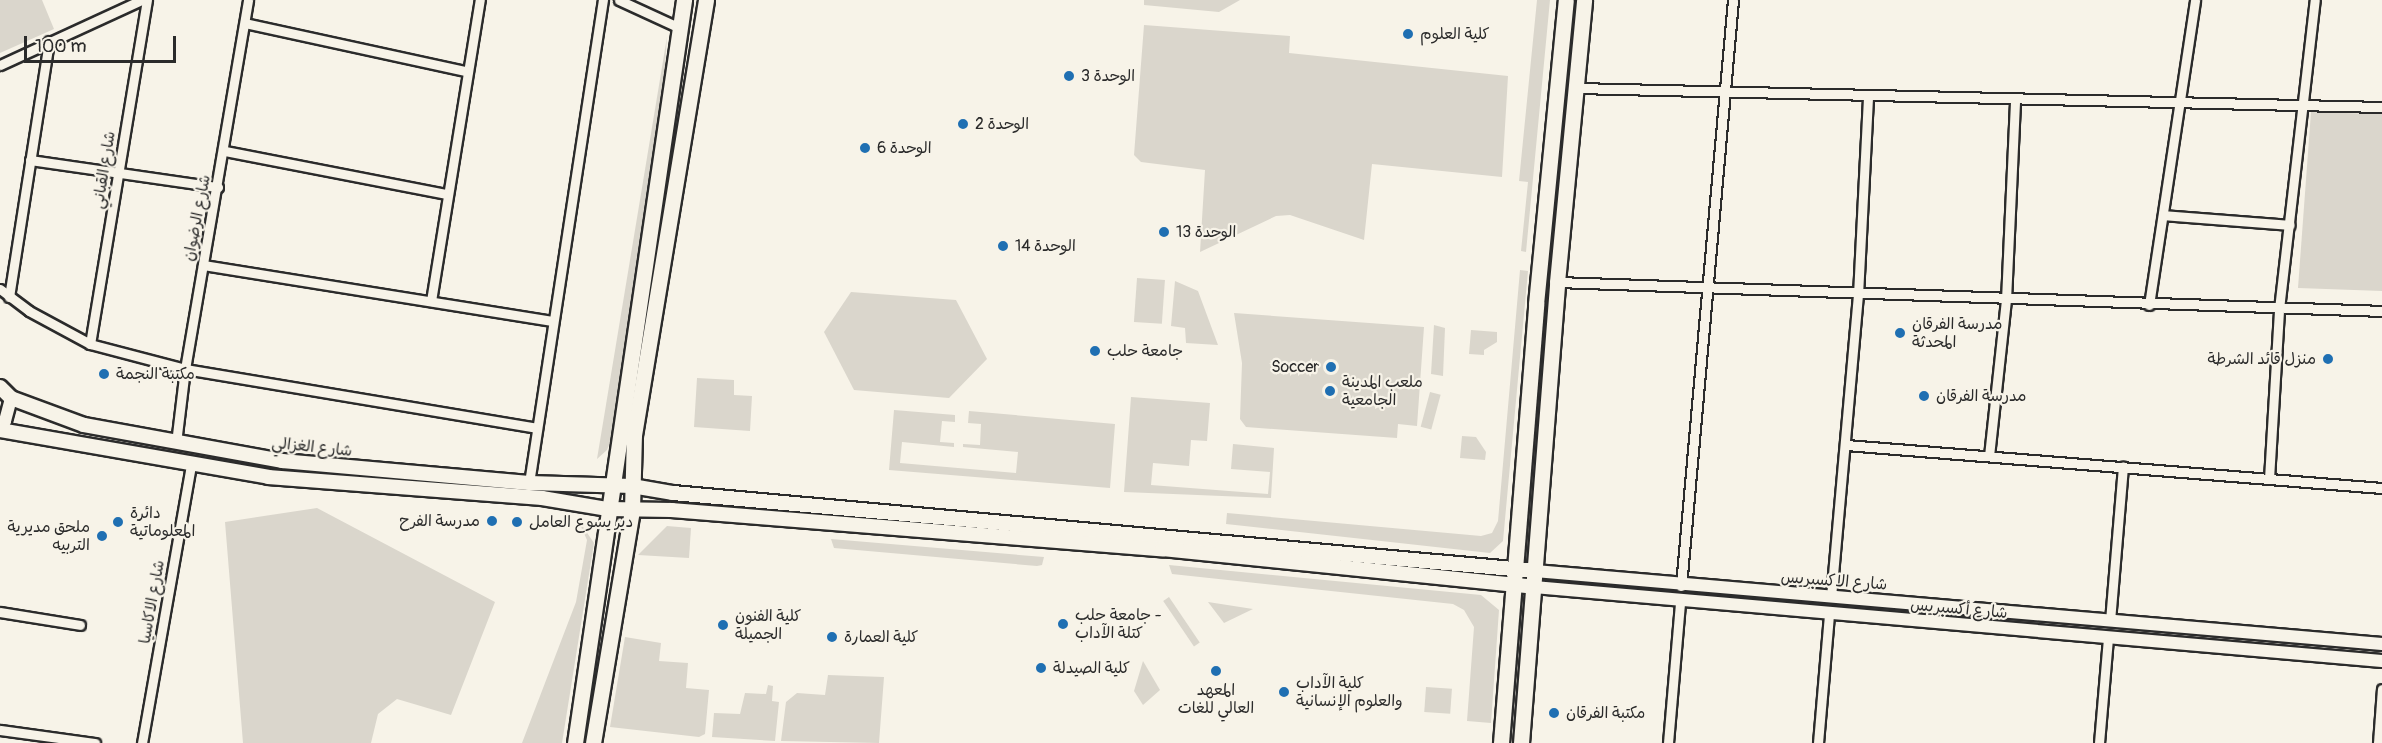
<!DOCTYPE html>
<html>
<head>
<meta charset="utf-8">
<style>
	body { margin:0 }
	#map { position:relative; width:2382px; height:743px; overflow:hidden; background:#f7f3e8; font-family:Pangolin,"Playpen Sans Arabic",sans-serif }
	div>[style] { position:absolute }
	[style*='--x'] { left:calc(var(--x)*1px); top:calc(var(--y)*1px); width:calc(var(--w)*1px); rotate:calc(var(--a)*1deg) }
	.green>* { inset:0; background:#dad6cc; transform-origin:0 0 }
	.roads { filter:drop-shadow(2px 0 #2b2b2b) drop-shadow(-2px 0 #2b2b2b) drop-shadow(0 2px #2b2b2b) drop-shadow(0 -2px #2b2b2b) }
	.minor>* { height:9px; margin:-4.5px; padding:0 4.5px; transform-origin:4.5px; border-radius:4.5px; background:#f7f3e8 }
	.tertiary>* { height:12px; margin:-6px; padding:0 6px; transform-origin:6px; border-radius:6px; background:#f7f3e8 }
	.secondary>* { height:14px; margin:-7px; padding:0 7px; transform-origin:7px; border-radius:7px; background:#f7f3e8 }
	.primary>* { height:15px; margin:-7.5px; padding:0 7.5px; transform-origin:7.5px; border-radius:7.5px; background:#f7f3e8 }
	.dots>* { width:16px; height:16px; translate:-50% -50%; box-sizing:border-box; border:3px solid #f7f3e8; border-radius:50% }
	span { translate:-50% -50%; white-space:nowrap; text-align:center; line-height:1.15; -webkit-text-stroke:4.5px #f7f3e8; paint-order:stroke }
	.poi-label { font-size:16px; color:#2b2b2b }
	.left { translate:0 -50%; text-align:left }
	.right { translate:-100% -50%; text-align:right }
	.street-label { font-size:16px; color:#2b2b2b }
	.scale { position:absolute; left:24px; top:36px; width:152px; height:27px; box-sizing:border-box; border:3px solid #2b2b2b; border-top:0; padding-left:8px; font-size:18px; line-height:21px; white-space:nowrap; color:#2b2b2b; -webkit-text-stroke:4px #f7f3e8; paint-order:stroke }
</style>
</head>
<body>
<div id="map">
	<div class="green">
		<i style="clip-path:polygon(0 0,42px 0,54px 29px,0 53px)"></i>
		<i style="clip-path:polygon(1144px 0,1240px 0,1219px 12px,1144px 5px)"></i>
		<i style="clip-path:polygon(1537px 0,1550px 0,1526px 252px,1521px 251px,1528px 182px,1519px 181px)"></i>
		<i style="clip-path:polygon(1144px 25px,1290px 36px,1289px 53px,1508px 76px,1502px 177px,1372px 164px,1364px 240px,1290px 215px,1276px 216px,1200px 252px,1205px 170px,1141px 162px,1134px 155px)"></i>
		<i style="clip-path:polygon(667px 37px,659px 151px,613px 435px,607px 450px,597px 459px)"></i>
		<i style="clip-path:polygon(2311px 112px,2382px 114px,2382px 291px,2298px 288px)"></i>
		<i style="clip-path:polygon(1520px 270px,1528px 271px,1503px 541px,1490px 553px,1226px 524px,1227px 513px,1481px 536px,1492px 533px,1498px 521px)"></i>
		<i style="left:1137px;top:278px;width:28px;height:44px;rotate:4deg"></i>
		<i style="clip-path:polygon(1175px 281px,1198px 291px,1218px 345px,1186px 343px,1185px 328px,1171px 326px)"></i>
		<i style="clip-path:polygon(851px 292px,956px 300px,987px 359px,949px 398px,854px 390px,824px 332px)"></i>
		<i style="clip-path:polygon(1234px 313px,1424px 327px,1417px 426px,1398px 424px,1397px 438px,1246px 427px,1240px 419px,1242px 363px)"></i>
		<i style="clip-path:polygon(1434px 325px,1445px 328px,1443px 376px,1431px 374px)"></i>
		<i style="clip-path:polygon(1471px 330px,1497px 332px,1497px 342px,1484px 350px,1484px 355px,1469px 354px)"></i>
		<i style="clip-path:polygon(697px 378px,734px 380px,734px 395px,752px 396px,750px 431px,694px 427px)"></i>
		<i style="left:1430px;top:392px;width:11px;height:36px;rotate:15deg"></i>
		<i style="clip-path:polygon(1131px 397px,1210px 403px,1207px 441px,1191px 440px,1189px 466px,1153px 463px,1151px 485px,1268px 494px,1270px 472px,1231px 469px,1233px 444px,1274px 448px,1271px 498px,1124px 492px)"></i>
		<i style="clip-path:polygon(894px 410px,955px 415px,955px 422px,942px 421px,940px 442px,954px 443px,954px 447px,902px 442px,900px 463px,1016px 473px,1018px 452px,963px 447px,963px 444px,980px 445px,981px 424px,968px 423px,969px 411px,1115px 424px,1110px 488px,889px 470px)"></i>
		<i style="clip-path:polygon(1462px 436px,1476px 437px,1486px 452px,1485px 460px,1460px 458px)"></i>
		<i style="clip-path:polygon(317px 508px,495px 602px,451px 715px,397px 699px,378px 714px,371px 743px,243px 743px,225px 522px)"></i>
		<i style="clip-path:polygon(577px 518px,594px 543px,562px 743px,522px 743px,576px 602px,587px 540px)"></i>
		<i style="clip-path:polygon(667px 526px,691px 528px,689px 558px,638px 555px)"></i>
		<i style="clip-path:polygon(831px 539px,1044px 557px,1042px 565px,1037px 566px,834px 548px)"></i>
		<i style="clip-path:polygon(1169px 565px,1481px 595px,1499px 610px,1491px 723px,1467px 721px,1474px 627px,1464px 610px,1453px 604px,1172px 574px)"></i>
		<i style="left:1169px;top:597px;width:55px;height:7px;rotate:56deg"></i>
		<i style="clip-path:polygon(1208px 602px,1253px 609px,1224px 623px)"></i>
		<i style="clip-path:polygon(625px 637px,661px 643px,659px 661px,688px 663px,686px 688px,709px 690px,705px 734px,699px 737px,610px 727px)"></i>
		<i style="clip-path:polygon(1143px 661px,1160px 690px,1143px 705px,1134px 691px)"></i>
		<i style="clip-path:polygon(828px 675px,884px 677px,879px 743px,781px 741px,786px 702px,797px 693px,825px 695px)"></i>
		<i style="clip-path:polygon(768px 685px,773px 686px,772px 701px,779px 702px,775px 741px,712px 737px,714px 713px,740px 714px,745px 693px,766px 694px)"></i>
		<i style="left:1426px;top:687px;width:26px;height:25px;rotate:4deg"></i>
	</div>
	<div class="roads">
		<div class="minor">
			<i style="--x:619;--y:0;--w:67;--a:24.7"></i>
			<i style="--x:245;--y:23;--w:226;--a:12.3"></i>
			<i style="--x:0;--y:65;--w:155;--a:-24.7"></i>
			<i style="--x:1576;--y:88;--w:806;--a:1.35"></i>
			<i style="--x:225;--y:151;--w:226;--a:11"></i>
			<i style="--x:30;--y:160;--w:190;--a:8.2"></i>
			<i style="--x:2163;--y:215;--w:127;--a:4.5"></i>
			<i style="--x:203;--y:265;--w:354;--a:9.1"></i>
			<i style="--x:1557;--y:282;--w:826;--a:2.01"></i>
			<i style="--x:0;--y:289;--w:36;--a:37"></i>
			<i style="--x:29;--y:311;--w:69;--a:28.4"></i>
			<i style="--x:90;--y:344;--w:98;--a:14.7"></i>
			<i style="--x:185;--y:369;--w:356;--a:9.5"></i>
			<i style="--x:9;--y:297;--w:259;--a:-81.1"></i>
			<i style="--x:431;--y:301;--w:305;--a:-80.8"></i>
			<i style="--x:2149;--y:305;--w:308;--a:-81.4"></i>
			<i style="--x:90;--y:344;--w:349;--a:-80.6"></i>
			<i style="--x:176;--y:443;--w:75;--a:-83.1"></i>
			<i style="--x:185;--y:369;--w:374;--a:-80.3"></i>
			<i style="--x:1846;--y:445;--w:538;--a:4.59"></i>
			<i style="--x:1989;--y:456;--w:157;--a:-83.8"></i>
			<i style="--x:2006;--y:300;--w:201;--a:-87.4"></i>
			<i style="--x:2269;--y:479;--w:170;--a:-86.6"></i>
			<i style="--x:2279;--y:309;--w:311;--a:-83.4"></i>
			<i style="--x:529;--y:483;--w:489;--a:-81.3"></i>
			<i style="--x:1681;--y:586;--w:588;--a:-84.93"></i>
			<i style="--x:1831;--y:597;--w:303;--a:-84.9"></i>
			<i style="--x:1858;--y:295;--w:198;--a:-87.1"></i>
			<i style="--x:0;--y:612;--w:81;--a:9.2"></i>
			<i style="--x:2110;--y:621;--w:155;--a:-85.2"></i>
			<i style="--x:0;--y:730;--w:96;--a:7.8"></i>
			<i style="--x:142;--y:743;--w:282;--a:-80"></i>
			<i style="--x:1668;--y:743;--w:142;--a:-85.1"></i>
			<i style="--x:1818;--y:743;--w:128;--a:-85.1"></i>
			<i style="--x:2099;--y:743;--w:104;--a:-85.1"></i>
			<i style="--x:2378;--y:743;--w:54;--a:-85.8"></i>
		</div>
		<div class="tertiary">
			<i style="--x:0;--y:424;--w:6;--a:-31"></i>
			<i style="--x:5;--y:421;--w:24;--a:-75"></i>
			<i style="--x:1535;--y:571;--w:850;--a:4.93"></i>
			<i style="--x:1534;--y:587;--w:851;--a:4.99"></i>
		</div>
		<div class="secondary">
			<i style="--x:0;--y:387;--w:16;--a:45"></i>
			<i style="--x:11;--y:398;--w:78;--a:20.3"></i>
			<i style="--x:84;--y:425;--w:201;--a:10.3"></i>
			<i style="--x:282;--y:461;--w:248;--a:5.1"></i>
			<i style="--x:529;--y:483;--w:103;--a:1.7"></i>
			<i style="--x:632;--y:486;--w:42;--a:9.7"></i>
			<i style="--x:673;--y:493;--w:866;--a:5.17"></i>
			<i style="--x:0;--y:430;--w:272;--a:9.9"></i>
			<i style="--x:268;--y:477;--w:275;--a:4.4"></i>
			<i style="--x:542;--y:498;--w:67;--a:9.5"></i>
			<i style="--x:608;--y:509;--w:64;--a:0.9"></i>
			<i style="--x:672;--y:510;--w:492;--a:4.6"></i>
			<i style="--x:1162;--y:549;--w:374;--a:5.8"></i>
		</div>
		<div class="primary">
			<i style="--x:575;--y:743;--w:751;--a:-81.65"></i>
			<i style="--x:593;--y:743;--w:236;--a:-80.5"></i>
			<i style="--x:632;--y:510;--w:75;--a:-88.5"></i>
			<i style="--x:634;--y:435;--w:441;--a:-80.6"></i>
			<i style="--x:1501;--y:743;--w:440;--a:-85.4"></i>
			<i style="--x:1536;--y:304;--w:305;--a:-84.4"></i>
			<i style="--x:1521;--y:743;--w:462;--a:-85.5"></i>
			<i style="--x:1557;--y:282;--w:283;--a:-84.5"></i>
		</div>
	</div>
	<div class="dots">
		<i style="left:1408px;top:34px;background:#1f6fb2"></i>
		<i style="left:1069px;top:76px;background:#1f6fb2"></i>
		<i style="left:963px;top:124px;background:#1f6fb2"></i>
		<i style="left:865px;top:148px;background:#1f6fb2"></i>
		<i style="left:1164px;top:232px;background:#1f6fb2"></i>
		<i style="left:1003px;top:246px;background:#1f6fb2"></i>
		<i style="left:1900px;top:333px;background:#1f6fb2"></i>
		<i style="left:1095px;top:351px;background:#1f6fb2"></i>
		<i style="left:2328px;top:359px;background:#1f6fb2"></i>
		<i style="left:1331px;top:367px;background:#1f6fb2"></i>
		<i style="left:104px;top:374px;background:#1f6fb2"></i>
		<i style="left:1330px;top:391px;background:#1f6fb2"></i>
		<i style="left:1924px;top:396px;background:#1f6fb2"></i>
		<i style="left:492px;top:521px;background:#1f6fb2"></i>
		<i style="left:118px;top:522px;background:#1f6fb2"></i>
		<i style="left:517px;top:522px;background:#1f6fb2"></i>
		<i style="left:102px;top:536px;background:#1f6fb2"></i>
		<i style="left:1063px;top:624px;background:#1f6fb2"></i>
		<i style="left:723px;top:625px;background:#1f6fb2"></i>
		<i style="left:832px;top:637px;background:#1f6fb2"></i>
		<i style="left:1041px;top:668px;background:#1f6fb2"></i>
		<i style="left:1216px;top:671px;background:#1f6fb2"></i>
		<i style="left:1284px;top:692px;background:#1f6fb2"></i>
		<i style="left:1554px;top:713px;background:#1f6fb2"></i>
	</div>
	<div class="poi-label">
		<span class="left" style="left:1420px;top:34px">كلية العلوم</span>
		<span class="left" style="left:1081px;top:76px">الوحدة 3</span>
		<span class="left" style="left:975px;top:124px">الوحدة 2</span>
		<span class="left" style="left:877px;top:148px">الوحدة 6</span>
		<span class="left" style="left:1176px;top:232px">الوحدة 13</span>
		<span class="left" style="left:1015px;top:246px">الوحدة 14</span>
		<span class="left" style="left:1912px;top:333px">مدرسة الفرقان<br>المحدثة</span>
		<span class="left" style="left:1107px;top:351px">جامعة حلب</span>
		<span class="right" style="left:2316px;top:359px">منزل قائد الشرطة</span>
		<span class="right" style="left:1319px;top:367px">Soccer</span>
		<span class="left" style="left:116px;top:374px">مكتبة النجمة</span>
		<span class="left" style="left:1342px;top:391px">ملعب المدينة<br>الجامعية</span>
		<span class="left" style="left:1936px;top:396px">مدرسة الفرقان</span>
		<span class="left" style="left:130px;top:522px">دائرة<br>المعلوماتية</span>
		<span class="right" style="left:480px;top:521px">مدرسة الفرح</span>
		<span class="left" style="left:529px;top:522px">دير يسوع العامل</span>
		<span class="right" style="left:90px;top:536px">ملحق مديرية<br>التربيه</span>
		<span class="left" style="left:1075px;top:624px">جامعة حلب -<br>كتلة الآداب</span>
		<span class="left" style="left:735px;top:625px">كلية الفنون<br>الجميلة</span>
		<span class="left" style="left:844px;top:637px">كلية العمارة</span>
		<span class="left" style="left:1053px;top:668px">كلية الصيدلة</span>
		<span class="left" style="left:1296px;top:692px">كلية الآداب<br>والعلوم الإنسانية</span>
		<span style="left:1216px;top:699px">المعهد<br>العالي للغات</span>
		<span class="left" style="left:1566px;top:713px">مكتبة الفرقان</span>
	</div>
	<div class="street-label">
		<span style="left:104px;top:170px;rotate:-81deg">شارع القباني</span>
		<span style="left:197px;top:218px;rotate:-79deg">شارع الرضوان</span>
		<span style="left:312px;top:447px;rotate:6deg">شارع الغزالي</span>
		<span style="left:1834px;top:581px;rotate:4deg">شارع الاكسبريس</span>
		<span style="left:152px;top:602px;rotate:-80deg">شارع الاكاسيا</span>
		<span style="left:1959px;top:609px;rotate:5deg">شارع أكسبريس</span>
	</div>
	<div class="scale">100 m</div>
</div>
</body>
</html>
